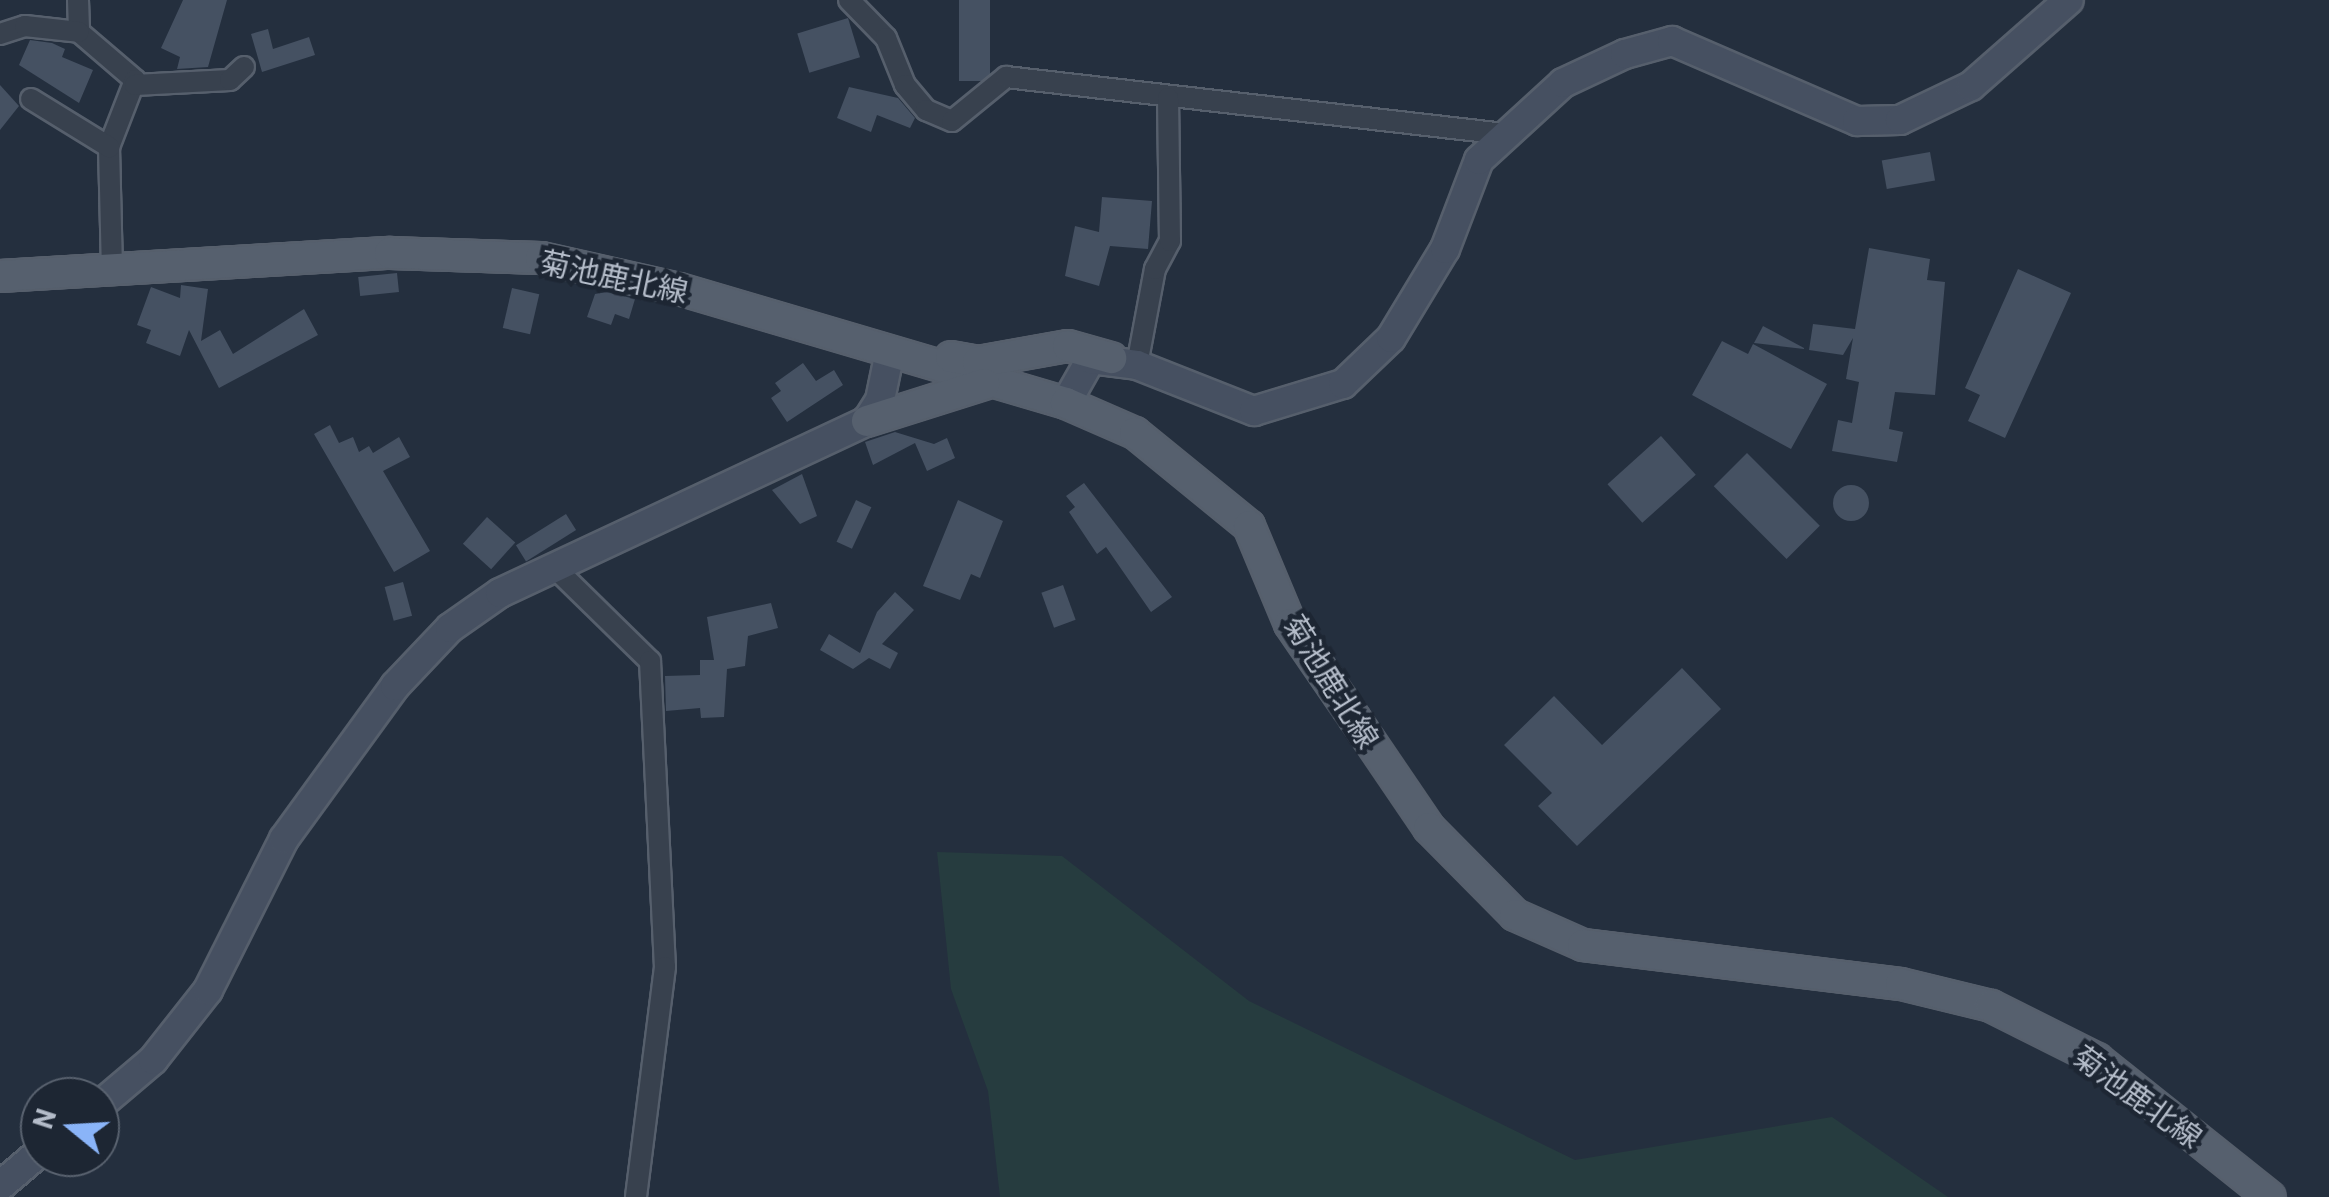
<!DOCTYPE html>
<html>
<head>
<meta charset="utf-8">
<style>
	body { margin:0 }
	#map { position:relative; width:2329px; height:1197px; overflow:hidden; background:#242f3e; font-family:Barlow,"Noto Sans JP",sans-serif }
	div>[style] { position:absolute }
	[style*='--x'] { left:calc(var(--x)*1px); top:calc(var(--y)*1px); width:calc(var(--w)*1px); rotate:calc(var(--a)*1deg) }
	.green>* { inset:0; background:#263c3f }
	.building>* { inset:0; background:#455162; transform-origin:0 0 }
	.round { border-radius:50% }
	.roads { filter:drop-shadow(2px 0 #565f6c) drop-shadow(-2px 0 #565f6c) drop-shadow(0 2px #565f6c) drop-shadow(0 -2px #565f6c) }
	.street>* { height:20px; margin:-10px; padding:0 10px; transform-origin:10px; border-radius:10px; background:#38414e }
	.secondary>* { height:28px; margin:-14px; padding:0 14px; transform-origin:14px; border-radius:14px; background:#465061 }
	.primary>* { height:30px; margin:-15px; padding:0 15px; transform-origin:15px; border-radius:15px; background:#56606e }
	span { translate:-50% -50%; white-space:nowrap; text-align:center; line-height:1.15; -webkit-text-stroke:9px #1d2633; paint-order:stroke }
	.street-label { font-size:30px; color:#b4bcc9 }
	.north { position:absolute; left:20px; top:1077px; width:100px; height:100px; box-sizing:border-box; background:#1d2633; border:2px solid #59626f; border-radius:50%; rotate:288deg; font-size:28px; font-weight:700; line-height:40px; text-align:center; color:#b4bcc9 }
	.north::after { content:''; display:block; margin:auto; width:35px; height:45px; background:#8ab4f8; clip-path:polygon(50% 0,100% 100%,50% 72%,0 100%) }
</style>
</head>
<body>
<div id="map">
	<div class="green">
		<i style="clip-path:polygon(937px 852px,1062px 856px,1249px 1001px,1575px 1160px,1832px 1117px,1948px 1197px,1000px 1197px,988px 1091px,951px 989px)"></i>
	</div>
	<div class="building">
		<i style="clip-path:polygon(183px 0,227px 0,208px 67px,177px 69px,180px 57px,161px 48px)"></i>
		<i style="left:959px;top:0;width:31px;height:81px"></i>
		<i style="left:848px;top:18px;width:41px;height:53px;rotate:73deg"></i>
		<i style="clip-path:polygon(268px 29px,273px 49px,309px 37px,315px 55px,262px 72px,251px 34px)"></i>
		<i style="clip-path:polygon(30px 40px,52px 43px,65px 49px,62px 57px,93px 70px,79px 103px,19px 65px)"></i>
		<i style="clip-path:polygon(0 85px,19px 106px,0 130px)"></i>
		<i style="clip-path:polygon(849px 87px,898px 98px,915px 118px,910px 128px,877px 115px,871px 132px,837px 118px)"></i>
		<i style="left:1930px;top:152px;width:29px;height:49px;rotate:80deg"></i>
		<i style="clip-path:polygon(1102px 197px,1152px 201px,1148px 249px,1110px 246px,1099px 286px,1065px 276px,1075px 226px,1099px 232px)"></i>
		<i style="clip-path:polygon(1869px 248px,1930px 259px,1927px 280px,1945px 282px,1935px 395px,1895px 392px,1889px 429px,1903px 432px,1897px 462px,1832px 451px,1838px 420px,1852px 423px,1859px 382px,1846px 379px,1853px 338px,1843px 355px,1809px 350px,1813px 324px,1855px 329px)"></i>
		<i style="clip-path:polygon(2018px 269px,2071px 293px,2005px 438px,1968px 421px,1980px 395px,1965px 388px)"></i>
		<i style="left:397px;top:273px;width:19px;height:39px;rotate:84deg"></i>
		<i style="clip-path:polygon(181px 285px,208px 289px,201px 341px,220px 330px,233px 354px,304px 309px,318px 335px,219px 388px,189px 330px,180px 356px,146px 343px,151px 330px,137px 325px,151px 287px,180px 298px)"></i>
		<i style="left:512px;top:288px;width:28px;height:41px;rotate:13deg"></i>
		<i style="clip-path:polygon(607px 292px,635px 299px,629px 319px,615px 314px,611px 325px,587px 317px,595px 294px)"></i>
		<i style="clip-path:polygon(1763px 326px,1804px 348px,1804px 349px,1754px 343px)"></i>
		<i style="clip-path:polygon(1722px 341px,1748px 354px,1753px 344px,1827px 384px,1791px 449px,1692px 395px)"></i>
		<i style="clip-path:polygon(803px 363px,816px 381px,834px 370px,843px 385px,787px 422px,771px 398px,781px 391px,775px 383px)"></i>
		<i style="clip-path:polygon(330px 425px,339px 443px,353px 437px,359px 452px,369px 446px,373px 453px,399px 437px,410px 457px,383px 471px,430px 551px,394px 572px,314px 434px)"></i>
		<i style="clip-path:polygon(895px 432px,934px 444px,947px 438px,955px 458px,927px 471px,915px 443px,873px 465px,865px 442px)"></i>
		<i style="left:1661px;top:436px;width:52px;height:72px;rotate:48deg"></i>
		<i style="left:1747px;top:453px;width:103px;height:47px;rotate:45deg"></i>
		<i style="clip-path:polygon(802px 474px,817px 516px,800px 524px,772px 490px)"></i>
		<i style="clip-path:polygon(1084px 483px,1172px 597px,1151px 612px,1106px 547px,1097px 554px,1069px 512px,1075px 507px,1066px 496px)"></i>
		<i class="round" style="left:1833px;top:485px;width:36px;height:36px"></i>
		<i style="left:856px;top:500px;width:17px;height:46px;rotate:25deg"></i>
		<i style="clip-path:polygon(958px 500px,1003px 521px,980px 578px,971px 574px,960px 600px,923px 586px)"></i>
		<i style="left:566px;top:514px;width:19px;height:59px;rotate:58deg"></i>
		<i style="left:487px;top:517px;width:38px;height:36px;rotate:42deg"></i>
		<i style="left:403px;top:582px;width:35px;height:19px;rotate:75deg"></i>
		<i style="left:1063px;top:585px;width:37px;height:23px;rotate:70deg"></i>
		<i style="clip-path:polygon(895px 592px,914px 610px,882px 644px,898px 653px,890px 669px,869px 658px,853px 669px,820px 650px,829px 634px,860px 653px,877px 612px)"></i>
		<i style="clip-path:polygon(771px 603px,778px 628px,748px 636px,745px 666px,727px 669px,724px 717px,701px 718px,700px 708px,666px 711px,665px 676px,700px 675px,700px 660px,714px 660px,707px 617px)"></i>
		<i style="clip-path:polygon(1682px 668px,1721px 709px,1577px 846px,1538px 806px,1552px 793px,1504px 745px,1554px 696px,1602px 745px)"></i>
	</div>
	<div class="roads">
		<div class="street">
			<i style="--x:78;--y:0;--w:32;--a:88"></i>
			<i style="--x:79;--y:32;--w:74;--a:40.6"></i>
			<i style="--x:135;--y:80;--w:72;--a:111.2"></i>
			<i style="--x:109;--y:147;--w:123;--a:88.6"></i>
			<i style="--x:849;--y:0;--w:53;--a:45.8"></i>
			<i style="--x:886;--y:38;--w:51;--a:68"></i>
			<i style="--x:905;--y:85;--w:33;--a:50"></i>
			<i style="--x:926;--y:110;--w:28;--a:23"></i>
			<i style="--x:952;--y:121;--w:70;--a:-39.2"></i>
			<i style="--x:1006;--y:77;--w:502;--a:6.52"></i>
			<i style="--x:0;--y:34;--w:26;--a:-18"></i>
			<i style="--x:25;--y:26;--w:54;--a:6.3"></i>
			<i style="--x:135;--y:85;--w:95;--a:-3"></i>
			<i style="--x:230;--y:80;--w:19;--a:-43"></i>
			<i style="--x:31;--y:99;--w:92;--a:31.6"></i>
			<i style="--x:1137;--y:365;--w:98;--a:-79.4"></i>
			<i style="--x:1155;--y:269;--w:32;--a:-62"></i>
			<i style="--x:1170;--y:241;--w:143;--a:-90.8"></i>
			<i style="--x:555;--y:568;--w:133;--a:44.4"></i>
			<i style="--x:650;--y:661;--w:306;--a:87.2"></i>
			<i style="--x:665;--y:967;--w:232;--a:97.2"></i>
		</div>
		<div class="secondary">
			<i style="--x:1066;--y:403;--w:51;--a:-60.4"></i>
			<i style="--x:1091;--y:359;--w:46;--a:7.4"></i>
			<i style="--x:1137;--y:365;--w:126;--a:21.5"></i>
			<i style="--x:1254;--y:411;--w:93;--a:-16.9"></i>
			<i style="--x:1343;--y:384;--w:66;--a:-43.8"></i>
			<i style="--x:1391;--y:338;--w:104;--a:-58.8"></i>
			<i style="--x:1445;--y:249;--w:95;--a:-69.1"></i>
			<i style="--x:1479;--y:160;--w:114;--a:-42.5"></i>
			<i style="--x:1563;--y:83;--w:68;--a:-25.1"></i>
			<i style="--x:1625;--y:54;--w:49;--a:-15.5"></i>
			<i style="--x:1672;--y:41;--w:202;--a:23.4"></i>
			<i style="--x:1857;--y:121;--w:43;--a:-1.3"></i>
			<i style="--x:1900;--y:120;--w:79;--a:-25.6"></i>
			<i style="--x:1971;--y:86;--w:130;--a:-41.3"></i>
			<i style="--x:100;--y:1105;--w:70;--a:-40.3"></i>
			<i style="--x:153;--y:1060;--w:89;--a:-51.8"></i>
			<i style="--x:208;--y:990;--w:169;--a:-63.3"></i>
			<i style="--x:284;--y:839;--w:189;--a:-54"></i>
			<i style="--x:395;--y:686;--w:80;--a:-46.5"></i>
			<i style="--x:450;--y:628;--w:61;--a:-35"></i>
			<i style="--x:500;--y:593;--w:405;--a:-25.1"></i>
			<i style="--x:867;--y:421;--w:25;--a:-58"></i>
			<i style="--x:880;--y:400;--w:45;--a:-78.4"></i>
			<i style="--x:0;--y:1186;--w:52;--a:-40.4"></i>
		</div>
		<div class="primary">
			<i style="--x:0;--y:276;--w:391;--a:-3.4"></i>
			<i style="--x:390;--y:253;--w:151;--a:1.9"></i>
			<i style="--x:541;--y:258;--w:141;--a:12.7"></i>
			<i style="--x:679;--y:289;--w:403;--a:16.4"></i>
			<i style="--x:1066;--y:403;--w:75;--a:23.5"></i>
			<i style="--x:1135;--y:433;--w:147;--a:39.2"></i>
			<i style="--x:1249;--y:526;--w:106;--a:67.3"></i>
			<i style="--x:1290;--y:624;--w:115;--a:55.6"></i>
			<i style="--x:1355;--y:719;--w:132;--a:55.8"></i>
			<i style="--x:1429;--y:828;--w:122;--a:45.3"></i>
			<i style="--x:1515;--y:915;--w:74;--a:23.8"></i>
			<i style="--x:1583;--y:945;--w:320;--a:7"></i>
			<i style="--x:1901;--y:984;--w:93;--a:13.7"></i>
			<i style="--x:1991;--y:1006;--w:119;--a:26.6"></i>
			<i style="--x:2097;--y:1059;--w:221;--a:38.6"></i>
			<i style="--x:951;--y:357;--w:27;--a:10"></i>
			<i style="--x:978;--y:362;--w:91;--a:-10.1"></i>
			<i style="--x:1068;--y:346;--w:45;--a:15.6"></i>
			<i style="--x:867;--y:421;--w:123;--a:-17.5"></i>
		</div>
	</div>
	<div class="street-label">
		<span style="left:614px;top:276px;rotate:12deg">菊池鹿北線</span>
		<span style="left:1332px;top:681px;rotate:58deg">菊池鹿北線</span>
		<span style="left:2138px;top:1096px;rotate:36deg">菊池鹿北線</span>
	</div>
	<div class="north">N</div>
</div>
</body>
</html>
